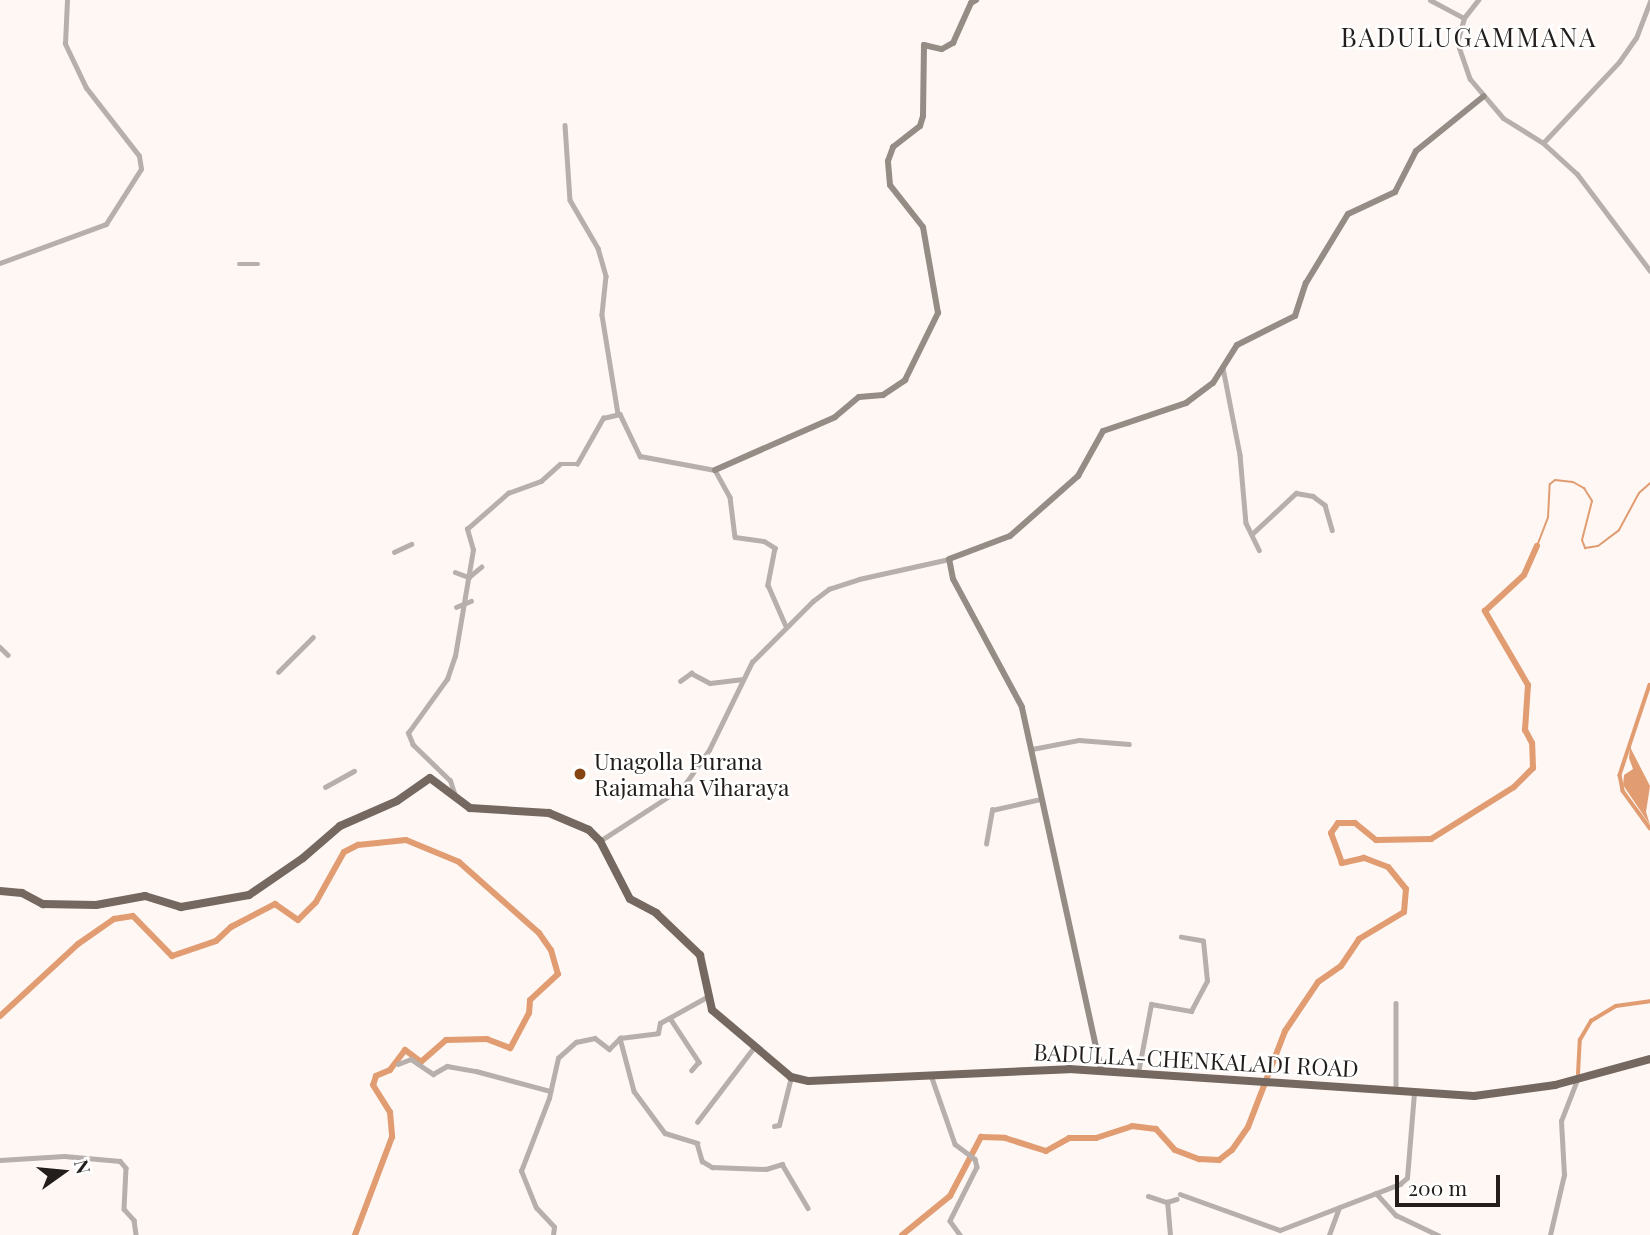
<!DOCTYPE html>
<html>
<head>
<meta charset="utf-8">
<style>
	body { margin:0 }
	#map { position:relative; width:1650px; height:1235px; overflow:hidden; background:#fef7f4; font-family:"Playfair Display",serif }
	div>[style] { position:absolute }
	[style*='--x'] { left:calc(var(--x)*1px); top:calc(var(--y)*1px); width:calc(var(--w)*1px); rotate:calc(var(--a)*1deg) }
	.water>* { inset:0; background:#e19c71 }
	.stream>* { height:2px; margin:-1px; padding:0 1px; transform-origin:1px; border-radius:1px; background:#e19c71 }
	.canal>* { height:3.5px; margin:-1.75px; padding:0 1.75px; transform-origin:1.75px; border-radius:1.75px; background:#e19c71 }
	.river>* { height:6px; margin:-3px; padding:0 3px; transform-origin:3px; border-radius:3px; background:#e19c71 }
	.minor>* { height:4.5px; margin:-2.25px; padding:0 2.25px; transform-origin:2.25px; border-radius:2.25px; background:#b6afab }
	.tertiary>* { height:5px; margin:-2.5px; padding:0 2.5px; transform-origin:2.5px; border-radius:2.5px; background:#b6afab }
	.secondary>* { height:6px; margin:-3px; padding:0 3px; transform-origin:3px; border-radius:3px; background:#958c86 }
	.trunk>* { height:8px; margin:-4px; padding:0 4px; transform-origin:4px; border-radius:4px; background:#746860 }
	.dots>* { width:19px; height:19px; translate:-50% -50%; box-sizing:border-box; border:4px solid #fff; border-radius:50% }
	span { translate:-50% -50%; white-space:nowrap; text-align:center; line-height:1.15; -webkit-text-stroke:5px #fff; paint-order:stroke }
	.poi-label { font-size:23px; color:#231e1b }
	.left { translate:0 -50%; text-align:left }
	.street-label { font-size:23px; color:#231e1b }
	.quarter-label { font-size:26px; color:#231e1b; letter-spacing:2px }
	.north { position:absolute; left:28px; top:1137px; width:70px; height:70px; -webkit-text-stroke:5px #fff; paint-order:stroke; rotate:75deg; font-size:19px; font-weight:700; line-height:28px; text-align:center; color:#231e1b }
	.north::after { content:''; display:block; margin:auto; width:24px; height:32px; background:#231e1b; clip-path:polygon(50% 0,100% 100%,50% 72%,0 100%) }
	.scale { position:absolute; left:1395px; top:1175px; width:105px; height:32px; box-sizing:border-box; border:4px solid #231e1b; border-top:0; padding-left:9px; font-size:21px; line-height:24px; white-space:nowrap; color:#231e1b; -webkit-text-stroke:5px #fff; paint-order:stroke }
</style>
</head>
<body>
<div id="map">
	<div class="water">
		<i style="clip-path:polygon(1631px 740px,1631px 749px,1650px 786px,1646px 812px,1650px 825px,1623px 785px,1624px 775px,1633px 769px,1629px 758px)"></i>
	</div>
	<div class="stream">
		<i style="--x:1537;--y:546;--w:31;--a:-69"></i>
		<i style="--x:1548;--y:517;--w:33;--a:-87"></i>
		<i style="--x:1550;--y:484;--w:6;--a:-39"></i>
		<i style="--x:1555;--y:480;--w:18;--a:6"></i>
		<i style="--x:1573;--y:482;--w:13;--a:29"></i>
		<i style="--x:1584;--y:488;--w:15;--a:58"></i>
		<i style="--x:1592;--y:501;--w:40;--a:104.4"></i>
		<i style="--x:1582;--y:540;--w:9;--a:69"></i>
		<i style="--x:1585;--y:548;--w:13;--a:-9"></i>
		<i style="--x:1598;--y:546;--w:26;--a:-37"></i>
		<i style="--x:1619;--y:530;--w:42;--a:-61.6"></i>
		<i style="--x:1639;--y:493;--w:15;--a:-42"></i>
	</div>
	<div class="canal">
		<i style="--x:1650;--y:685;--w:95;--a:108.4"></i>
		<i style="--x:1620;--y:775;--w:16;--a:79"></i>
		<i style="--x:1623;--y:791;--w:46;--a:53.9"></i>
		<i style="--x:1578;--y:1074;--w:34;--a:-87"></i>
		<i style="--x:1580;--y:1040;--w:22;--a:-60"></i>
		<i style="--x:1591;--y:1021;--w:29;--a:-31"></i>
		<i style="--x:1616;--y:1006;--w:34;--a:-8"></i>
	</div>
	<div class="river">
		<i style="--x:0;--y:1016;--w:106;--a:-42.7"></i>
		<i style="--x:78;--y:944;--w:44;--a:-34.8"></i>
		<i style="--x:114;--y:919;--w:19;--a:-9"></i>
		<i style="--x:133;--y:916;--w:56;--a:45.7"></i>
		<i style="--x:172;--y:956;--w:46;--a:-18.8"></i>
		<i style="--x:216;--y:941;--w:21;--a:-43"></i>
		<i style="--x:231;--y:927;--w:50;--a:-27.6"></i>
		<i style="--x:275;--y:904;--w:28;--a:35"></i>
		<i style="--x:298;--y:920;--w:25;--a:-45"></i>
		<i style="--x:316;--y:902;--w:57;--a:-60.8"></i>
		<i style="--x:344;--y:852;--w:16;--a:-27"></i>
		<i style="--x:358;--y:845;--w:48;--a:-5.9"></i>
		<i style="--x:406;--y:840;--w:57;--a:22.5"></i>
		<i style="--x:459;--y:862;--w:107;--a:41.6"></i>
		<i style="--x:539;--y:933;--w:21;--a:55"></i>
		<i style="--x:551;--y:950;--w:25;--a:74"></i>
		<i style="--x:558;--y:974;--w:38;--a:137"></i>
		<i style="--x:530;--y:1000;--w:13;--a:94"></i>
		<i style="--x:529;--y:1013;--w:40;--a:118"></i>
		<i style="--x:510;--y:1048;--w:25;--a:-159"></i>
		<i style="--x:487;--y:1039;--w:41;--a:178.6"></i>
		<i style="--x:446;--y:1040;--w:33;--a:139"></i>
		<i style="--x:421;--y:1062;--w:20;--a:-143"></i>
		<i style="--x:405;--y:1050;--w:25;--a:127"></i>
		<i style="--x:390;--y:1070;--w:15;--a:157"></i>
		<i style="--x:376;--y:1076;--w:9;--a:108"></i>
		<i style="--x:373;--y:1085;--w:32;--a:58"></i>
		<i style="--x:390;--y:1112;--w:25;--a:85"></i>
		<i style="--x:392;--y:1137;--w:105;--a:110.7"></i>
		<i style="--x:902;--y:1235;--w:62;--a:-39.1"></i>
		<i style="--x:950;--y:1196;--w:67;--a:-62.3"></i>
		<i style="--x:981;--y:1137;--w:24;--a:2"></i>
		<i style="--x:1005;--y:1138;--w:43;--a:17.6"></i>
		<i style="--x:1046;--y:1151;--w:26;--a:-29"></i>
		<i style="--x:1069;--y:1138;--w:27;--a:0"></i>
		<i style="--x:1096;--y:1138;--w:38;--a:-18"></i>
		<i style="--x:1132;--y:1126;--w:24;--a:7"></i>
		<i style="--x:1156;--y:1129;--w:28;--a:48"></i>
		<i style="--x:1175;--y:1150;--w:26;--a:21"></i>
		<i style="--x:1199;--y:1159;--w:20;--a:3"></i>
		<i style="--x:1219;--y:1160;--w:16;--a:-38"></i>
		<i style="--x:1232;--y:1150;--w:28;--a:-55"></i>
		<i style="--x:1248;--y:1127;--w:103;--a:-68.9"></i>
		<i style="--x:1285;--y:1031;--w:59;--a:-56"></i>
		<i style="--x:1318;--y:982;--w:28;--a:-35"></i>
		<i style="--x:1341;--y:966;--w:32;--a:-56"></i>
		<i style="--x:1359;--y:939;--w:52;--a:-31"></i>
		<i style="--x:1404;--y:912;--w:23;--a:-85"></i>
		<i style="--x:1406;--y:889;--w:28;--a:-129"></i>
		<i style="--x:1388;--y:867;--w:26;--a:-159"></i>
		<i style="--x:1364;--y:858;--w:23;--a:167"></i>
		<i style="--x:1342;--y:863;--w:32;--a:-110"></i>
		<i style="--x:1331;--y:833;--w:12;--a:-55"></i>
		<i style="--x:1338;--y:823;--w:17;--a:0"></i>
		<i style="--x:1355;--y:823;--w:27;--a:39"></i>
		<i style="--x:1376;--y:840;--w:55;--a:-1"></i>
		<i style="--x:1431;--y:839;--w:98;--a:-32.1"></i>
		<i style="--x:1514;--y:787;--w:27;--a:-45"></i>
		<i style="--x:1533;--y:768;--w:25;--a:-92"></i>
		<i style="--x:1532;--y:743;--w:15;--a:-118"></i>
		<i style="--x:1525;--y:730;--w:45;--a:-86.2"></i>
		<i style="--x:1528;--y:685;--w:86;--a:-120.2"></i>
		<i style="--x:1485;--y:611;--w:53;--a:-42.7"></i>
		<i style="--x:1524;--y:575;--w:32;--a:-66"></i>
	</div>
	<div class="minor">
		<i style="--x:1464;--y:18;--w:23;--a:-52"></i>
		<i style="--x:565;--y:125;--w:75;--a:86.2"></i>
		<i style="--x:570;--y:200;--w:56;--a:59.7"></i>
		<i style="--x:598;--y:248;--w:29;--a:74"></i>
		<i style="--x:606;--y:276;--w:39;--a:96"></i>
		<i style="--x:602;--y:315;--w:100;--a:80.8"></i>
		<i style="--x:1543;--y:143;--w:111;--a:-46.8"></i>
		<i style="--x:1619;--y:62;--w:29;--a:-55"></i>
		<i style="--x:1636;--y:38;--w:40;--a:-69"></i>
		<i style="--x:0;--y:263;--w:113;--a:-20.2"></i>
		<i style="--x:106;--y:224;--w:65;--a:-57.5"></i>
		<i style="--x:141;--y:169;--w:13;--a:-99"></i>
		<i style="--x:139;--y:156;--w:86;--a:-127.9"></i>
		<i style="--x:86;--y:88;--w:49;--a:-115.5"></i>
		<i style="--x:65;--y:44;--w:44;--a:-87.4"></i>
		<i style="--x:239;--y:264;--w:19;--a:0"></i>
		<i style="--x:1223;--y:368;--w:89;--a:78.9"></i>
		<i style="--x:1240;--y:455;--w:68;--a:85"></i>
		<i style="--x:1246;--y:523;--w:30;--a:64"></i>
		<i style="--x:1252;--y:534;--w:60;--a:-43"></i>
		<i style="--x:1296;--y:493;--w:17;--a:10"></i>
		<i style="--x:1313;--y:496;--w:15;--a:37"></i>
		<i style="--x:1325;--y:505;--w:26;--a:74"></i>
		<i style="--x:394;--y:552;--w:19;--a:-25"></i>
		<i style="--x:455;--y:572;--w:15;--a:20"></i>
		<i style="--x:469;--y:577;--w:16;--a:-40"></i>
		<i style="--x:456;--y:607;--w:16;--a:-22"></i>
		<i style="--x:0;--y:647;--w:11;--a:45"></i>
		<i style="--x:278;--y:672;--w:49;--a:-45"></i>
		<i style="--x:680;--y:681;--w:14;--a:-36"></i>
		<i style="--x:691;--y:673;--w:21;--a:28"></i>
		<i style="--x:710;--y:683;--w:31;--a:-7"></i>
		<i style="--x:1032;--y:749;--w:48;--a:-10.8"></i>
		<i style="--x:1079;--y:740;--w:50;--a:4.6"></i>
		<i style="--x:325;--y:787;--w:33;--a:-29"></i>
		<i style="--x:455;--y:796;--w:16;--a:-108"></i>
		<i style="--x:450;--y:781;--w:52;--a:-135.8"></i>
		<i style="--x:413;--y:745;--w:13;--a:-113"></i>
		<i style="--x:408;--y:733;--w:67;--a:-54.2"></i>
		<i style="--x:447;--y:679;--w:24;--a:-71"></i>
		<i style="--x:455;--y:656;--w:108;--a:-80.4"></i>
		<i style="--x:473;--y:550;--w:22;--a:-106"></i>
		<i style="--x:467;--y:529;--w:55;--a:-41.3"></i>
		<i style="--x:508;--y:493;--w:35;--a:-20"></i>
		<i style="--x:541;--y:481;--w:25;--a:-42"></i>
		<i style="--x:560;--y:464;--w:17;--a:0"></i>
		<i style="--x:577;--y:464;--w:53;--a:-60.5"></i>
		<i style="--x:603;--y:418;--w:17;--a:-13"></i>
		<i style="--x:620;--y:414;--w:47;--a:64.5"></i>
		<i style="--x:640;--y:456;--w:76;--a:10.6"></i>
		<i style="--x:715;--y:470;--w:31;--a:61"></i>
		<i style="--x:730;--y:497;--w:40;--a:82.9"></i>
		<i style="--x:735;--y:537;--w:29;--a:8"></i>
		<i style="--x:764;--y:541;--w:13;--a:32"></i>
		<i style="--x:775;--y:548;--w:38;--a:101"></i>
		<i style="--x:768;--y:585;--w:43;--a:66.4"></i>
		<i style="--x:600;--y:841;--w:99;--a:-33"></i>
		<i style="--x:683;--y:787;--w:45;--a:-54.9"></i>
		<i style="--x:709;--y:750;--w:98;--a:-64"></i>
		<i style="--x:752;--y:662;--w:86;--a:-45"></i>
		<i style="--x:813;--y:601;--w:20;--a:-37"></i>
		<i style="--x:829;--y:589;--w:32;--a:-18"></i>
		<i style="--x:859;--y:579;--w:92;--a:-12.5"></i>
		<i style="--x:986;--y:844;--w:35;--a:-80"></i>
		<i style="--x:992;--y:810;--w:50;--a:-12.7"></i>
		<i style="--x:1396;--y:1003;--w:87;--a:90"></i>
		<i style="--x:670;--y:1018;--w:53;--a:56.6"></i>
		<i style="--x:699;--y:1062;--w:11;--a:131"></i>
		<i style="--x:620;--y:1038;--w:55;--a:75.2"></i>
		<i style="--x:634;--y:1091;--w:52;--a:53.6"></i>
		<i style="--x:665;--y:1133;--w:34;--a:17"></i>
		<i style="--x:697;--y:1143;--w:19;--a:74"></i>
		<i style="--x:702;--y:1161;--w:12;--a:31"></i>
		<i style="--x:712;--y:1167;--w:54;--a:2.1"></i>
		<i style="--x:766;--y:1169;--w:17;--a:-17"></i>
		<i style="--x:782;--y:1164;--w:51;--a:59.4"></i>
		<i style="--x:398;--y:1064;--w:14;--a:-21"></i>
		<i style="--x:411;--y:1059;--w:27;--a:34"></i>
		<i style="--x:433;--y:1074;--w:16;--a:-30"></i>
		<i style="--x:447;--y:1066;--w:29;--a:10"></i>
		<i style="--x:476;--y:1071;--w:77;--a:15.1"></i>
		<i style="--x:1138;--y:1073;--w:70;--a:-79.3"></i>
		<i style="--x:1151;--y:1004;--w:41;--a:9.9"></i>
		<i style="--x:1191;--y:1011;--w:34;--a:-62"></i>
		<i style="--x:1207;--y:981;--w:40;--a:-95.7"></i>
		<i style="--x:1203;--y:941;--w:22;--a:-170"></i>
		<i style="--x:931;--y:1075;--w:73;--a:70.8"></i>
		<i style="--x:955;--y:1144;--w:25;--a:37"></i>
		<i style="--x:975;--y:1159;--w:8;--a:76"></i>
		<i style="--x:977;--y:1167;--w:60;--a:116.6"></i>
		<i style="--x:950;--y:1221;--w:17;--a:54"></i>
		<i style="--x:697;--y:1122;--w:96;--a:-52.7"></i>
		<i style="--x:774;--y:1126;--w:5;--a:-11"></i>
		<i style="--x:779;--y:1125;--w:49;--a:-76"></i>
		<i style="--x:0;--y:1160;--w:64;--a:-3.6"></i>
		<i style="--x:64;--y:1156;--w:56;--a:5.1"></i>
		<i style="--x:120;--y:1161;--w:9;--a:49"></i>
		<i style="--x:126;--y:1168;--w:41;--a:92.8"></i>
		<i style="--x:124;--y:1209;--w:15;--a:48"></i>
		<i style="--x:134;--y:1220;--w:15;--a:82"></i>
		<i style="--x:1376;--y:1193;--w:30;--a:48"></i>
		<i style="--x:1396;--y:1215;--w:47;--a:25.5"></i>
		<i style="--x:1180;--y:1194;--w:106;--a:19.8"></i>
		<i style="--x:1280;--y:1230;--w:129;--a:-21"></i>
		<i style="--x:1400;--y:1184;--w:9;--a:-41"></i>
		<i style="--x:1407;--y:1178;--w:86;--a:-85.3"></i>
		<i style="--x:1148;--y:1196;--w:20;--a:18"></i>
		<i style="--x:553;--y:1235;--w:8;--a:-83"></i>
		<i style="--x:554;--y:1227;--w:26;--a:-133"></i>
		<i style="--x:536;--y:1208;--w:40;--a:-112"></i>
		<i style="--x:521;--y:1171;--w:78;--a:-69"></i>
		<i style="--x:549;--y:1098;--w:41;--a:-77.3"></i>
		<i style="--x:558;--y:1058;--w:24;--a:-42"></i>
		<i style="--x:576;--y:1042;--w:19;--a:-12"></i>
		<i style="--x:595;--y:1038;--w:18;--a:38"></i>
		<i style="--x:609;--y:1049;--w:16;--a:-45"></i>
		<i style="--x:620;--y:1038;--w:38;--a:-7"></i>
		<i style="--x:658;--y:1033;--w:10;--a:-79"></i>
		<i style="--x:660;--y:1023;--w:54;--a:-29"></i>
		<i style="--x:1170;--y:1235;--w:33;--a:-95"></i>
		<i style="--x:1167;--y:1202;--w:10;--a:-17"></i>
		<i style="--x:1329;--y:1235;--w:29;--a:-70"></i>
		<i style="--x:1550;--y:1235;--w:62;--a:-76.9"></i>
		<i style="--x:1564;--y:1175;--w:54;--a:-93.2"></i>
		<i style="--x:1561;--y:1121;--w:44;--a:-68.7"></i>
	</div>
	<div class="tertiary">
		<i style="--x:1430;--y:0;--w:38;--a:28"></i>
		<i style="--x:1464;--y:18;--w:25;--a:106"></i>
		<i style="--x:1457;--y:42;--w:39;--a:71"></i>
		<i style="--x:1470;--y:79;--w:51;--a:49.8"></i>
		<i style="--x:1503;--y:118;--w:47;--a:32"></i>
		<i style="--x:1543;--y:143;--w:46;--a:42.4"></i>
		<i style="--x:1577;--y:174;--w:121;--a:53"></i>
	</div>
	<div class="secondary">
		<i style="--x:715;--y:470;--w:131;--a:-23.8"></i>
		<i style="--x:835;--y:417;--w:31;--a:-40"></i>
		<i style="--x:859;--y:397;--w:24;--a:-5"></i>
		<i style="--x:883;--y:395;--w:27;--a:-34"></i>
		<i style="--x:905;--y:380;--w:75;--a:-63.8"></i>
		<i style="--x:938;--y:313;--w:87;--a:-99.9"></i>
		<i style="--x:923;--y:227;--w:53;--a:-128.2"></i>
		<i style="--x:890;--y:185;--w:24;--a:-95"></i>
		<i style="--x:888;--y:161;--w:15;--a:-70"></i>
		<i style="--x:893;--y:147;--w:34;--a:-38"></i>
		<i style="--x:920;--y:126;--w:10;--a:-73"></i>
		<i style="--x:923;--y:116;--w:71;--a:-89.2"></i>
		<i style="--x:924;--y:45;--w:18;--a:13"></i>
		<i style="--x:942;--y:49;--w:13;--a:-29"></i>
		<i style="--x:953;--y:43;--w:44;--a:-65.8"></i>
		<i style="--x:971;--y:3;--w:6;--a:-31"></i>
		<i style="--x:1101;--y:1070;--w:371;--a:-102.3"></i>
		<i style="--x:1022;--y:707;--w:145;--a:-118.3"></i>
		<i style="--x:953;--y:579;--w:20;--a:-101"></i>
		<i style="--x:949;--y:559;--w:65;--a:-20.7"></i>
		<i style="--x:1010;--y:536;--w:91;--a:-41.4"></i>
		<i style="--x:1078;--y:476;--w:51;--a:-60.9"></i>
		<i style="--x:1103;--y:431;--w:88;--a:-18.6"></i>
		<i style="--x:1186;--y:403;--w:34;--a:-37"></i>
		<i style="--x:1213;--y:383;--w:45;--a:-57.7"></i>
		<i style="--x:1237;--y:345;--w:65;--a:-26.6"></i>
		<i style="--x:1295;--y:316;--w:35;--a:-72"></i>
		<i style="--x:1306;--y:283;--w:81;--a:-58.7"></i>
		<i style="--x:1348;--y:214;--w:52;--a:-25.1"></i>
		<i style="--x:1395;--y:192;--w:46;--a:-62.9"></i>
		<i style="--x:1416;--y:151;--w:87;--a:-39"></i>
	</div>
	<div class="trunk">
		<i style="--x:0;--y:891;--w:22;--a:5"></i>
		<i style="--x:22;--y:893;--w:24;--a:28"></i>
		<i style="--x:43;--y:904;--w:53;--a:1.1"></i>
		<i style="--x:96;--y:905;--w:50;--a:-10.4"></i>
		<i style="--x:145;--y:896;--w:38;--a:17"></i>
		<i style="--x:181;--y:907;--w:69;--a:-10"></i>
		<i style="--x:249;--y:895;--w:65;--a:-34.4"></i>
		<i style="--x:303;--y:858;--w:49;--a:-40.9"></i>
		<i style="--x:340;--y:826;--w:62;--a:-23.7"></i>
		<i style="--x:397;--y:801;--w:40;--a:-34.9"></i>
		<i style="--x:430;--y:778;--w:50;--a:36.9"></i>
		<i style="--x:470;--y:808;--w:79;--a:3.6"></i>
		<i style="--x:549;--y:813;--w:43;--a:23"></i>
		<i style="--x:589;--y:830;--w:16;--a:45"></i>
		<i style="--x:600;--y:841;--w:65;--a:62.7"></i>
		<i style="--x:630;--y:899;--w:30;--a:28"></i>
		<i style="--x:656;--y:913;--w:61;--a:43.7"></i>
		<i style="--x:700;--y:955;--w:56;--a:77.7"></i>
		<i style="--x:712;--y:1010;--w:104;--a:40.3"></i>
		<i style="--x:791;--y:1077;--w:18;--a:13"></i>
		<i style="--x:809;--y:1081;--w:260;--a:-2.6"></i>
		<i style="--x:1069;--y:1069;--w:406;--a:3.8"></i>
		<i style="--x:1474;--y:1096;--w:82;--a:-7.7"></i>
		<i style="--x:1555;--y:1085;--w:98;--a:-15.3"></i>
	</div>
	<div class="dots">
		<i style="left:580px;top:774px;background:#864412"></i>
	</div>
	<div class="poi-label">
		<span class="left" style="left:594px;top:774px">Unagolla Purana<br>Rajamaha Viharaya</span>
	</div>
	<div class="street-label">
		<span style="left:1196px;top:1060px;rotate:3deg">BADULLA-CHENKALADI ROAD</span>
	</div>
	<div class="quarter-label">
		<span style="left:1469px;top:37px">BADULUGAMMANA</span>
	</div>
	<div class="north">N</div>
	<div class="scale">200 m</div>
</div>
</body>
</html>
